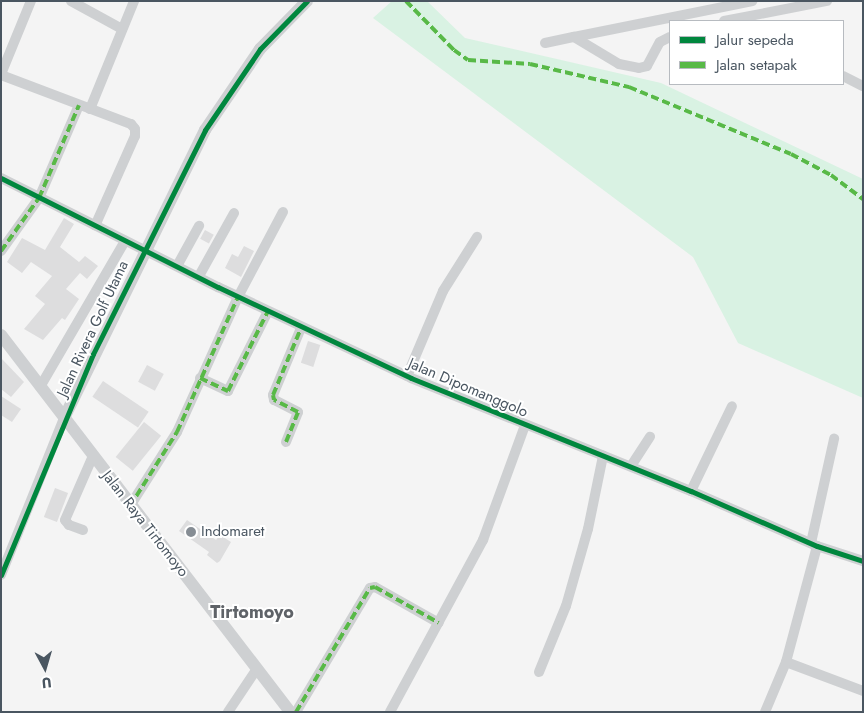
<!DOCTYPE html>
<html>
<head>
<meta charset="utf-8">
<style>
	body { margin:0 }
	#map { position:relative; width:864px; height:713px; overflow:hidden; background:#f4f4f4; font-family:Jost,sans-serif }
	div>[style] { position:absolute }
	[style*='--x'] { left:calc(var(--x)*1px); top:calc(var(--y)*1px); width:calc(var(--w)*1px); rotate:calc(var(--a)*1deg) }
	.green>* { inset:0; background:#d9f2e3 }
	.building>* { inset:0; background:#ddddde; transform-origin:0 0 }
	.minor>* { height:10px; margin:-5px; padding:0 5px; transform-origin:5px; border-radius:5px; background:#ced0d2 }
	.tertiary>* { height:12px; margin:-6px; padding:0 6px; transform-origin:6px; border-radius:6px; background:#ced0d2 }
	.quiet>* { height:4px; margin-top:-2px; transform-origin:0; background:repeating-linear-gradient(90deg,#58b947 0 8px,transparent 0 12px) }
	.cycleway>* { height:5px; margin:-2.5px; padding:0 2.5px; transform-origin:2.5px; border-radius:2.5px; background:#00873e }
	.dots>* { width:14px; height:14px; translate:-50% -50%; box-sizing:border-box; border:2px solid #fff; border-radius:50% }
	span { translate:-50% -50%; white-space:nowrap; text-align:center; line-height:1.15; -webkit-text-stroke:4px #fff; paint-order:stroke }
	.street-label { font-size:15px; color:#4a5661 }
	.poi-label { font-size:15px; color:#4a5661 }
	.left { translate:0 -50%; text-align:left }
	.quarter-label { font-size:18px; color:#5f6368; font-weight:700 }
	.frame { position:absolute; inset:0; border:2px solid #4a5661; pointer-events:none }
	.legend { position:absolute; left:669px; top:20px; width:175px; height:65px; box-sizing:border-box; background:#fff; border:1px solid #b7bbc0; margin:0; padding:6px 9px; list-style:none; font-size:15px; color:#4a5661 }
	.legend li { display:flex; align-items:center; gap:10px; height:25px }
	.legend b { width:25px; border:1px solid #b7bbc0 }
	.north { position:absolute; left:20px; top:643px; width:50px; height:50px; -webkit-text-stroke:4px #fff; paint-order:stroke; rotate:174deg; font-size:14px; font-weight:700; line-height:20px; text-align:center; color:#4a5661 }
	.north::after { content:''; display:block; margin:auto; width:18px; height:22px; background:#4a5661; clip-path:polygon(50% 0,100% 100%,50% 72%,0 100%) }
</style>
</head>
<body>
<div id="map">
	<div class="green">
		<i style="clip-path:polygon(392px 1px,427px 1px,465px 38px,661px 83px,863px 179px,863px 398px,738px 343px,693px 257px,373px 18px)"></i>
	</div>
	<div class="building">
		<i style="clip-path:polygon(64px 218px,74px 224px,60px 247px,79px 262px,85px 256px,98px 266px,87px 279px,80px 273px,66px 289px,79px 299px,65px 320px,62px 318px,43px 340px,24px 329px,45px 304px,35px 296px,52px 276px,31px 262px,22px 273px,7px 262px,22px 238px,45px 250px)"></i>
		<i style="left:205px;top:230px;width:10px;height:10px;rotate:29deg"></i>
		<i style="clip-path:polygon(244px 246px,254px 251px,241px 277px,225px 268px,232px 254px,238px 257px)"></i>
		<i style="left:308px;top:341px;width:13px;height:23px;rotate:18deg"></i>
		<i style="clip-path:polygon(1px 358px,24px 382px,11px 397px,1px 389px)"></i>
		<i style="left:147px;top:365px;width:19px;height:19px;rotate:28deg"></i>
		<i style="left:103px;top:381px;width:55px;height:19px;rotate:34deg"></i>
		<i style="clip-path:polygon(1px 396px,21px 409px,12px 422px,1px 415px)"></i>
		<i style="left:144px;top:422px;width:22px;height:45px;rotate:39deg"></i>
		<i style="left:55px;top:488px;width:14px;height:31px;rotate:21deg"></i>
		<i style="clip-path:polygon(187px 520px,216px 540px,220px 535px,231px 542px,220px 561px,217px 563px,207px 555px,209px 552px,179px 531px)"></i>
	</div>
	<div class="minor">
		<i style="--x:71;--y:1;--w:58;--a:28.8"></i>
		<i style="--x:724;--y:21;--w:105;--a:-11"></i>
		<i style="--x:574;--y:37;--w:182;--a:-11.4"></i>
		<i style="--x:545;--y:43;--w:30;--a:-12"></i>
		<i style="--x:574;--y:37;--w:52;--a:31"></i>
		<i style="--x:619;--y:64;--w:20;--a:11"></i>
		<i style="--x:639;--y:68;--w:8;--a:-14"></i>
		<i style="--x:647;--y:66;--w:27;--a:-62"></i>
		<i style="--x:660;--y:42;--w:11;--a:-27"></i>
		<i style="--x:1;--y:74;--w:79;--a:-67.7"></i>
		<i style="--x:1;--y:75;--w:139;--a:20.7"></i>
		<i style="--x:131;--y:124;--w:6;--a:51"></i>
		<i style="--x:135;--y:129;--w:7;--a:90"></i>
		<i style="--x:135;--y:136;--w:98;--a:114"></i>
		<i style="--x:843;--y:76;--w:22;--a:27"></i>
		<i style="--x:90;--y:109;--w:117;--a:-67.8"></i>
		<i style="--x:1;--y:178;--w:243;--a:26.7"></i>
		<i style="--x:218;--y:287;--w:213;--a:25.2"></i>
		<i style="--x:411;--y:378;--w:302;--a:22"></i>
		<i style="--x:691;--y:491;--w:137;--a:23.6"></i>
		<i style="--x:817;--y:546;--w:48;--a:18.1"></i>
		<i style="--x:1;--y:251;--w:65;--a:-54.4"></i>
		<i style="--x:39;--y:198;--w:101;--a:-66.7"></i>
		<i style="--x:177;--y:266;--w:46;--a:-61.2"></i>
		<i style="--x:199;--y:276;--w:72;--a:-60.9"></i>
		<i style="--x:407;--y:376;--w:92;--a:-67"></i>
		<i style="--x:443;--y:291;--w:64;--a:-57.8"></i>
		<i style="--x:200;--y:378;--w:31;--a:25"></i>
		<i style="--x:228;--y:391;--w:89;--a:-63.4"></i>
		<i style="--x:40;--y:387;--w:169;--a:-59.8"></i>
		<i style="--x:286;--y:442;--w:32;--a:-68"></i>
		<i style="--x:298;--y:412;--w:27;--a:-153"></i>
		<i style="--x:274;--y:400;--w:5;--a:-101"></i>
		<i style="--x:273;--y:395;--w:73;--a:-67.3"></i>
		<i style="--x:631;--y:466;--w:35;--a:-57"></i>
		<i style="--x:691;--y:491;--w:94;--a:-64.2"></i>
		<i style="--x:130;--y:506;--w:88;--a:-57.6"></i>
		<i style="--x:177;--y:432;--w:150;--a:-65.7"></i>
		<i style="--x:239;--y:295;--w:94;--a:-62.1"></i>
		<i style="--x:83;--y:530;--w:15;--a:-160"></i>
		<i style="--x:69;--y:525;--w:6;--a:-129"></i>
		<i style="--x:65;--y:520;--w:70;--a:-66.4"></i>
		<i style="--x:811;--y:543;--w:107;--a:-77.5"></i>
		<i style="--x:1;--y:575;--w:169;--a:-68.1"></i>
		<i style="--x:786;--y:662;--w:82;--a:20.6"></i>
		<i style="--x:539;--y:672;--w:71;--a:-67.8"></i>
		<i style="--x:566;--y:606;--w:80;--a:-74.1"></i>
		<i style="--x:588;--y:529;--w:75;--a:-78.4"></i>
		<i style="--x:228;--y:712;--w:50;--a:-56.3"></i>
		<i style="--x:296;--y:712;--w:144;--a:-59.2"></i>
		<i style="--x:370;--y:588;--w:5;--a:-11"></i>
		<i style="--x:375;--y:587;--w:73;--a:29.4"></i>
		<i style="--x:390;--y:712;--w:196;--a:-61.6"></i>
		<i style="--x:483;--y:540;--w:122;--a:-69.9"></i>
		<i style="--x:765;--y:712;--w:54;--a:-67.2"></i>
		<i style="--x:786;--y:662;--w:120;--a:-75"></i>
	</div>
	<div class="tertiary">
		<i style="--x:1;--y:335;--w:475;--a:52.5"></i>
		<i style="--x:64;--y:418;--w:321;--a:-63.9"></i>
		<i style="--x:205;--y:130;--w:98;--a:-55.8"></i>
		<i style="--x:260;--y:49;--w:67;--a:-45.6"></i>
	</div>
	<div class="quiet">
		<i style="--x:406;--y:1;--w:69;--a:45.6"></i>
		<i style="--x:454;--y:50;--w:17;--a:36"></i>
		<i style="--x:468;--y:60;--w:62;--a:3.7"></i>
		<i style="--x:530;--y:64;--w:102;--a:13.1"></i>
		<i style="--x:629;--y:87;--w:175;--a:22.5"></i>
		<i style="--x:791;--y:154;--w:45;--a:27.7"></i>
		<i style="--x:831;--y:175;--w:40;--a:37"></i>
		<i style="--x:1;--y:251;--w:65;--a:-54.4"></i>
		<i style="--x:39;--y:198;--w:101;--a:-66.7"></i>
		<i style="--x:200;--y:378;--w:31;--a:25"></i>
		<i style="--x:228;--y:391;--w:89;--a:-63.4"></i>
		<i style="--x:286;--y:442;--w:32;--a:-68"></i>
		<i style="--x:298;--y:412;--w:27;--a:-153"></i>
		<i style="--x:274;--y:400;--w:5;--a:-101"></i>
		<i style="--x:273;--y:395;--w:73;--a:-67.3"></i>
		<i style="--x:130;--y:506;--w:88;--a:-57.6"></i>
		<i style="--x:177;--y:432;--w:150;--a:-65.7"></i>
		<i style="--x:296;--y:712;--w:144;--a:-59.2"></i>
		<i style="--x:370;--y:588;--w:5;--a:-11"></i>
		<i style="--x:375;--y:587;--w:73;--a:29.4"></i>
	</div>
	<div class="cycleway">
		<i style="--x:1;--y:178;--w:243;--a:26.7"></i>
		<i style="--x:218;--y:287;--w:213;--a:25.2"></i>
		<i style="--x:411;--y:378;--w:302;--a:22"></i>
		<i style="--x:691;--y:491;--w:137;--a:23.6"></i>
		<i style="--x:817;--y:546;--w:48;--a:18.1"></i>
		<i style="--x:1;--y:575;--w:239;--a:-67.4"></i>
		<i style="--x:93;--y:354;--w:250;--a:-63.4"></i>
		<i style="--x:205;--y:130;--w:98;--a:-55.8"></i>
		<i style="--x:260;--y:49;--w:67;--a:-45.6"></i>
	</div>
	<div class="dots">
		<i style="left:191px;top:532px;background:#868d94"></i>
	</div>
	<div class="street-label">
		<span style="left:93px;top:329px;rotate:-65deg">Jalan Rivera Golf Utama</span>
		<span style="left:468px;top:388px;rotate:23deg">Jalan Dipomanggolo</span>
		<span style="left:145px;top:524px;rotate:52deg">Jalan Raya Tirtomoyo</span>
	</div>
	<div class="poi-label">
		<span class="left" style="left:201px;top:532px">Indomaret</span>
	</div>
	<div class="quarter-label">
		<span style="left:252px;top:612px">Tirtomoyo</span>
	</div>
	<div class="frame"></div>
	<ul class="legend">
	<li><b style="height:6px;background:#00873e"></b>Jalur sepeda</li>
	<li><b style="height:6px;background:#58b947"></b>Jalan setapak</li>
	</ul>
	<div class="north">U</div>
</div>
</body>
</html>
